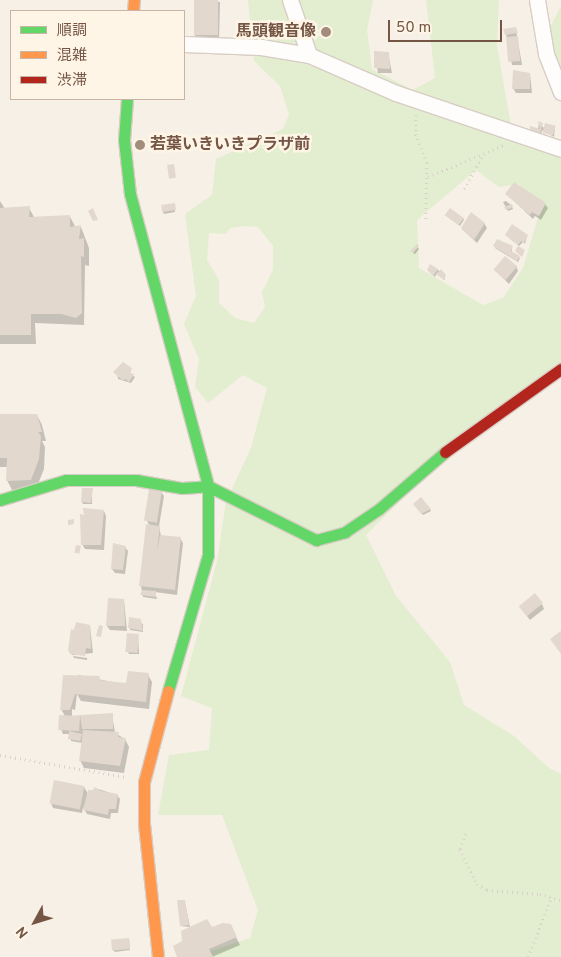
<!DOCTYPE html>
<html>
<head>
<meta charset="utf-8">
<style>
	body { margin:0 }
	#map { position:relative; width:561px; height:957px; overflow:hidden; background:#f7f0e6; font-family:Overpass,"Noto Sans JP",sans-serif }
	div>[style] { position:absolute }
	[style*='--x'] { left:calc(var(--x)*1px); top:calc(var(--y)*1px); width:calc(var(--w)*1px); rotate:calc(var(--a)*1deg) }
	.green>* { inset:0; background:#e2eecf }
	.shadow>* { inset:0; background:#0003 }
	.building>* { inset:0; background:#e3d8cd; transform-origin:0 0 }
	.path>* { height:2.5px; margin-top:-1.25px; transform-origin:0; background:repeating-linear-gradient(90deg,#dad0ca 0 1px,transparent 0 5px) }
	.roads { filter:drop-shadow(1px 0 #d8cdc4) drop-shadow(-1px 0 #d8cdc4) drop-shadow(0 1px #d8cdc4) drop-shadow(0 -1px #d8cdc4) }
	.street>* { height:15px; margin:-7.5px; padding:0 7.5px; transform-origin:7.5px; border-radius:7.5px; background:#fefdfb }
	.fast>* { height:11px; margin:-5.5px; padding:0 5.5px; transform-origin:5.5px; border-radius:5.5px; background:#63d668 }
	.slow>* { height:11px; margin:-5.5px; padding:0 5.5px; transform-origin:5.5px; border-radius:5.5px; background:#ff974d }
	.jam>* { height:11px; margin:-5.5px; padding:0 5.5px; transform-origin:5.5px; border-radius:5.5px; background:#b3261e }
	.dots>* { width:14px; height:14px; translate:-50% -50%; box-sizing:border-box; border:2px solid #fff5e6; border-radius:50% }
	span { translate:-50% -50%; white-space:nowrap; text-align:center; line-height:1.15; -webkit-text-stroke:5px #fff5e6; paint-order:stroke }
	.poi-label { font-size:16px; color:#755645; font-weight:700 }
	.right { translate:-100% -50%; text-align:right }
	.left { translate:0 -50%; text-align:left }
	.legend { position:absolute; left:10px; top:10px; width:175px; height:90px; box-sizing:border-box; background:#fff5e6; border:1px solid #c8b5a6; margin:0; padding:6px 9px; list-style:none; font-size:15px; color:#755645 }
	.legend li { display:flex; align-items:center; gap:10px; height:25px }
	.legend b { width:25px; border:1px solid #c8b5a6 }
	.north { position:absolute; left:10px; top:897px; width:50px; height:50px; -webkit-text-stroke:4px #fff5e6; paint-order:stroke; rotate:231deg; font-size:14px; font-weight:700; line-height:20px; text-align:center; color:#755645 }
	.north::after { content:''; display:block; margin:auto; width:18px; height:22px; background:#755645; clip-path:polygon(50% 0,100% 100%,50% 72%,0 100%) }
	.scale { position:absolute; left:388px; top:20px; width:114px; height:22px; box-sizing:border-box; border:2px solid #755645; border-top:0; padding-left:6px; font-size:15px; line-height:18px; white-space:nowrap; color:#755645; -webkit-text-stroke:4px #fff5e6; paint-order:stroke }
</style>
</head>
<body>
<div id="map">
	<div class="green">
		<i style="clip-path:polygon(evenodd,248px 0,373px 0,367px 30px,372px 69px,413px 90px,435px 78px,426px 0,499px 0,497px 45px,511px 126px,561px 140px,561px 370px,438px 463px,366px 535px,396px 596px,450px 662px,464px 705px,514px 736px,549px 768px,561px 774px,561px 957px,193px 957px,250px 938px,258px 910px,222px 815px,158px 815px,169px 755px,209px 750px,212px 708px,181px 696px,217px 561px,226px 502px,251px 448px,267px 388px,243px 375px,208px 403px,195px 387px,199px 359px,184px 324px,196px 296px,185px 214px,212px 195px,216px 159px,283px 129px,289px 114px,280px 86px,254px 61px,248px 0,476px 170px,499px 187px,519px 184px,540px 211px,523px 268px,503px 298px,483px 305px,419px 268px,417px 220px,476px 170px,248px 0,246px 226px,258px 227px,273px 246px,273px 270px,262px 292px,265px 307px,254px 323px,235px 318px,219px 303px,219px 280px,207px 260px,209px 233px,226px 234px,230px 228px,246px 226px)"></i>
		<i style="clip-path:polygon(561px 6px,561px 86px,541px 45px)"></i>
	</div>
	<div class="shadow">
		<i style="clip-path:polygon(195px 0,220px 2px,219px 41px,197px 39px,194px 34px)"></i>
		<i style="clip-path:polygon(516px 30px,522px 65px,512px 65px,506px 34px)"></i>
		<i style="clip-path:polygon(375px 53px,388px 53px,392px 73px,378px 73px)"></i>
		<i style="clip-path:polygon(530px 74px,532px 93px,516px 93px,513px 88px)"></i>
		<i style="clip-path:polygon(539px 123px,544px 128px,555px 127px,554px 137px,542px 130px,541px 135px,532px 132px,538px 129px)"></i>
		<i style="clip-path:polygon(507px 194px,545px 204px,548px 208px,541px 220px,535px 216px,533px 219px)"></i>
		<i style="clip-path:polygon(0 201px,5px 209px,29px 208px,34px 217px,70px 217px,75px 226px,81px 227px,89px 248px,89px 266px,85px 265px,84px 325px,35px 323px,36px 344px,0 344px)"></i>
		<i style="clip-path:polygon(506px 201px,511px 205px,513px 209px,508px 211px,503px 202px)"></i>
		<i style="clip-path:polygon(174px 204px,175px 212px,164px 214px,163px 212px)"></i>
		<i style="clip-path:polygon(446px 215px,463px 218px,464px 220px,460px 226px)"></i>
		<i style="clip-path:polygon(484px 223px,487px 228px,477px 243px,462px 229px)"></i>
		<i style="clip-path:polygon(527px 236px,525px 244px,523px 242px,519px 246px,508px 237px)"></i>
		<i style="clip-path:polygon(498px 240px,512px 247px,512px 253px,520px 258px,518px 262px,495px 248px)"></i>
		<i style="clip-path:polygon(417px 246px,419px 249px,415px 254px,413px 253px)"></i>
		<i style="clip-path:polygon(516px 266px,518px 271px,509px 284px,495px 270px)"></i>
		<i style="clip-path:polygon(437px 269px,445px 276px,445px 280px,437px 273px,435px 277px,428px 270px)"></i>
		<i style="clip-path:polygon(117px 369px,131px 369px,130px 374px,135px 377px,131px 383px,118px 379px)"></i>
		<i style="clip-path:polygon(0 415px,37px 415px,42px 425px,46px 441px,42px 441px,45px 447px,44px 469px,36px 489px,12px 490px,7px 480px,7px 467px,0 467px)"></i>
		<i style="clip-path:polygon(92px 490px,92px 504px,83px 504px,82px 502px)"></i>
		<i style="clip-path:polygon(161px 492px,164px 496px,159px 526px,161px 536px,180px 538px,183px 543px,177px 595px,155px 592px,157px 599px,143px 597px,141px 586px,150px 526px,147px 521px)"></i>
		<i style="clip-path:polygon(415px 504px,430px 509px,431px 511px,423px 515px)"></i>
		<i style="clip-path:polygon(104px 511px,106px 516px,104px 550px,85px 549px,82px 544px)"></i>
		<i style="clip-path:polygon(125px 547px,128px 551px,125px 574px,115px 573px,112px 569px)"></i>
		<i style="clip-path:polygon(124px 600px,127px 631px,110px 630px,107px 626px)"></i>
		<i style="clip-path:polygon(542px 604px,544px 609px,530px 620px,523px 611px)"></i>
		<i style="clip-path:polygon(130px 619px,143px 624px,143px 632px,130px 630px)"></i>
		<i style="clip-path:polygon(90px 626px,93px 653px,72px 655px,75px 631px)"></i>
		<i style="clip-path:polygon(138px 635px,139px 654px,129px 654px,128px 652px)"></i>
		<i style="clip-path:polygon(73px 656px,87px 658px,87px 660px,74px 658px)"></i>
		<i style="clip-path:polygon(78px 675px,127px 685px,148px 675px,152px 682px,149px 709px,81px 701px,77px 694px,75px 710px,72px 709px,72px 716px,112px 714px,115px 733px,125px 739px,129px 747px,124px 773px,84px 768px,80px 760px,82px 743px,71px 741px,70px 734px,63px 734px,61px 729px,65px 716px,61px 709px)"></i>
		<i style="clip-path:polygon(84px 787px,88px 794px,95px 788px,117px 795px,120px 799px,118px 813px,111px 813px,110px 819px,87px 814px,83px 807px,82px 813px,53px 808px,51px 803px)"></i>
		<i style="clip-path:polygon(179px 901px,185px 903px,190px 927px,181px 926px)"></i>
		<i style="clip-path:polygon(211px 929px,234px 933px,240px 945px,212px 957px,179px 957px,183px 942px)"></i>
		<i style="clip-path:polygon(129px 939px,130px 950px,115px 952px,113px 950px)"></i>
	</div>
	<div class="building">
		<i style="left:194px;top:0;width:24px;height:35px"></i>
		<i style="clip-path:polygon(516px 27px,518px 33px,505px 35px,503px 29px)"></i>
		<i style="left:518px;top:36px;width:25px;height:12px;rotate:85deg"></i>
		<i style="clip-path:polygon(374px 51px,389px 52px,390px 69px,374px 68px)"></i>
		<i style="clip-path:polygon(513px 70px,530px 73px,530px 89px,512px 89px)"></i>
		<i style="clip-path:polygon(538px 121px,543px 123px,540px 133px,530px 130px,530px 126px,540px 129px)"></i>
		<i style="left:545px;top:123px;width:11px;height:10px;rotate:15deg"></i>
		<i style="left:174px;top:164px;width:14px;height:7px;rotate:82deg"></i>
		<i style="clip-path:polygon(514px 182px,546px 203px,539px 216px,532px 212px,530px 215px,505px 194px)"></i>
		<i style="left:175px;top:203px;width:7px;height:14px;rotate:82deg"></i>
		<i style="clip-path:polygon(512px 204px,513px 207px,506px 210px,504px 207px)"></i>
		<i style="clip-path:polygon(30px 206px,29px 217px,70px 215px,70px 227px,81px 225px,79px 239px,84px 238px,84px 257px,81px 256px,82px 313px,76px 318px,61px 314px,31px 314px,31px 335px,0 335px,0 208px)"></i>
		<i style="clip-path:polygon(93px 208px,98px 220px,93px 221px,88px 211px)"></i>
		<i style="left:450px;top:208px;width:17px;height:9px;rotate:36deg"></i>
		<i style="clip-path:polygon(471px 212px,485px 223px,474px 240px,461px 228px)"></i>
		<i style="clip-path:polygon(512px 224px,528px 235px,524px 243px,521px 241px,518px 245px,505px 235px)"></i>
		<i style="clip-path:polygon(497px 239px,513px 246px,511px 251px,520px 256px,517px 261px,493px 246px)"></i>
		<i style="clip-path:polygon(417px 244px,419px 246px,413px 253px,410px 251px)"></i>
		<i style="clip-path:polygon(518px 246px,525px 250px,522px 257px,515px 251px)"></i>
		<i style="left:505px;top:256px;width:16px;height:18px;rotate:40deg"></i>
		<i style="clip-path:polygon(430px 264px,438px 269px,433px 276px,427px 270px)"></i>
		<i style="clip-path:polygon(441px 269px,446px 275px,444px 280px,436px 274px)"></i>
		<i style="clip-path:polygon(123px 362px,132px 368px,130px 373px,134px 374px,129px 382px,125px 379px,123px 381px,113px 372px)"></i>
		<i style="clip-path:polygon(0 414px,37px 414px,42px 432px,38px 432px,41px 436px,39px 459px,31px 480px,6px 481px,7px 458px,0 458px)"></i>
		<i style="clip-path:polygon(82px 488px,93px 488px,91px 503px,81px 502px)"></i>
		<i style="left:149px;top:489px;width:13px;height:32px;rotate:9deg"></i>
		<i style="clip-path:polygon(421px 497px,431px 509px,421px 514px,413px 504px)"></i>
		<i style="clip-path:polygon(83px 508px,104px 510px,101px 545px,81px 545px,80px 514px,84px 515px)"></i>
		<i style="clip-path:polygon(74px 519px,74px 524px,68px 525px,68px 520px)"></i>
		<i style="clip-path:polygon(146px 524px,160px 526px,157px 551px,160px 535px,181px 537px,175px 590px,139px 586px)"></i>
		<i style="clip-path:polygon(113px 543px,126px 546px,123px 570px,111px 569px)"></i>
		<i style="left:76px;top:545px;width:5px;height:8px;rotate:11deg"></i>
		<i style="clip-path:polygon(142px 590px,156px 591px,156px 597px,140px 595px)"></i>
		<i style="left:535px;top:593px;width:13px;height:21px;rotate:51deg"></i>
		<i style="clip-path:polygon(108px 598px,124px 599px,125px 626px,106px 626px)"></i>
		<i style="clip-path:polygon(129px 617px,141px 619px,143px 631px,128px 628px)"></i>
		<i style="clip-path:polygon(76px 622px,90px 625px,91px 649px,86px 648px,85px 656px,70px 654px,68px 650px,71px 629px,74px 630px)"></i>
		<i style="clip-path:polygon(99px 625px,103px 626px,101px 637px,96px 636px)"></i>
		<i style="clip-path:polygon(561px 631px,561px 654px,550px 639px)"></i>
		<i style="left:127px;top:633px;width:12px;height:19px;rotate:5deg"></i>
		<i style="clip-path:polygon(128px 671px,149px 673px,146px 702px,75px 694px,70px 710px,60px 710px,63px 675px,100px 676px,99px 680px,126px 683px)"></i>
		<i style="clip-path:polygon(113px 713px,113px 729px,82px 729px,80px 715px)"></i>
		<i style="left:59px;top:715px;width:21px;height:15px;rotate:3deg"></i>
		<i style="clip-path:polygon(83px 730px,119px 732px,118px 737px,126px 738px,120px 766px,79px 761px)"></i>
		<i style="clip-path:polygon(69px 731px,82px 734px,80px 741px,68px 739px)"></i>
		<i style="left:54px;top:780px;width:31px;height:24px;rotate:11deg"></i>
		<i style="clip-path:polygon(95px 787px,101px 791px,118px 794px,116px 809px,109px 809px,108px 815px,83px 810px,88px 790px,93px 790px)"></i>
		<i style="clip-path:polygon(177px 900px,185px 900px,189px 925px,180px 926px)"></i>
		<i style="clip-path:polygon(207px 919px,212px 927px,223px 923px,231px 924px,237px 937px,209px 949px,213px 957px,177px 957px,173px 946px,182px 941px,181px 931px)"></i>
		<i style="left:129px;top:938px;width:11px;height:18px;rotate:85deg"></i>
	</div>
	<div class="path">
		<i style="--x:416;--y:115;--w:19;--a:90"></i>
		<i style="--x:416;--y:134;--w:31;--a:69"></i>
		<i style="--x:427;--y:163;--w:56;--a:91"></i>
		<i style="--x:428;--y:177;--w:82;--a:-22.8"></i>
		<i style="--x:464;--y:189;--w:39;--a:-61"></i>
		<i style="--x:0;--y:755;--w:128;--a:9.9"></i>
		<i style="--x:466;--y:834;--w:16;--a:112"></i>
		<i style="--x:460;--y:849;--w:39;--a:64"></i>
		<i style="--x:477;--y:884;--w:12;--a:31"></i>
		<i style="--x:487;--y:890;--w:53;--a:4.3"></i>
		<i style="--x:540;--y:894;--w:22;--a:16"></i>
		<i style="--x:528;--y:957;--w:63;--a:-68.7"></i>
	</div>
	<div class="roads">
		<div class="street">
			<i style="--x:290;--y:0;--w:58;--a:70.9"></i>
			<i style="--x:537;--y:0;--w:55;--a:80.5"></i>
			<i style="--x:546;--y:54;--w:41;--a:68.5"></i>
			<i style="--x:184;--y:44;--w:77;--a:2.2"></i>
			<i style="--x:261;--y:47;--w:49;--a:9.5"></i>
			<i style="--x:309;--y:55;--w:95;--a:23.6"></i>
			<i style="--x:396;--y:93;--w:174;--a:18.7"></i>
		</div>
		<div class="fast">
			<i style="--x:127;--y:99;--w:41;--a:94.2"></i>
			<i style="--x:124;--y:140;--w:54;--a:83.7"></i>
			<i style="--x:130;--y:194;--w:302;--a:75"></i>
			<i style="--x:208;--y:486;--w:69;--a:90"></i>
			<i style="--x:208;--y:555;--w:142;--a:106.4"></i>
			<i style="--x:0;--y:500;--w:69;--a:-16.9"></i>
			<i style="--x:66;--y:480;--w:70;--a:0"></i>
			<i style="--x:136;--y:480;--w:47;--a:9.9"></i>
			<i style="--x:182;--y:488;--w:26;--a:-4"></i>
			<i style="--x:208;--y:486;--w:121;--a:26.6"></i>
			<i style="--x:316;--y:540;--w:30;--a:-15"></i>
			<i style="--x:345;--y:532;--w:41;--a:-34.1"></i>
			<i style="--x:379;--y:509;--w:87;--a:-40.8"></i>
		</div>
		<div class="slow">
			<i style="--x:133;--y:11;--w:11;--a:-85"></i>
			<i style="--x:158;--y:957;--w:135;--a:-96"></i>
			<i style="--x:144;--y:823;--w:41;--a:-90"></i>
			<i style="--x:144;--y:782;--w:94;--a:-75.2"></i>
		</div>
		<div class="jam">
			<i style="--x:445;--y:452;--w:143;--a:-35.6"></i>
		</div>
	</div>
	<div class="dots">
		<i style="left:326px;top:32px;background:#a28c7d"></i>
		<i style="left:140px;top:145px;background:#a28c7d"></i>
	</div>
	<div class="poi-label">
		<span class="right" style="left:316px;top:32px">馬頭観音像</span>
		<span class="left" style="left:150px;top:145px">若葉いきいきプラザ前</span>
	</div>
	<ul class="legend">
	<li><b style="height:6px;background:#63d668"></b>順調</li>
	<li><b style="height:6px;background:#ff974d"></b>混雑</li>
	<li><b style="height:6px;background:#b3261e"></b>渋滞</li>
	</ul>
	<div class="north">N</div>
	<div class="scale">50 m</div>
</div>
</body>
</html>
